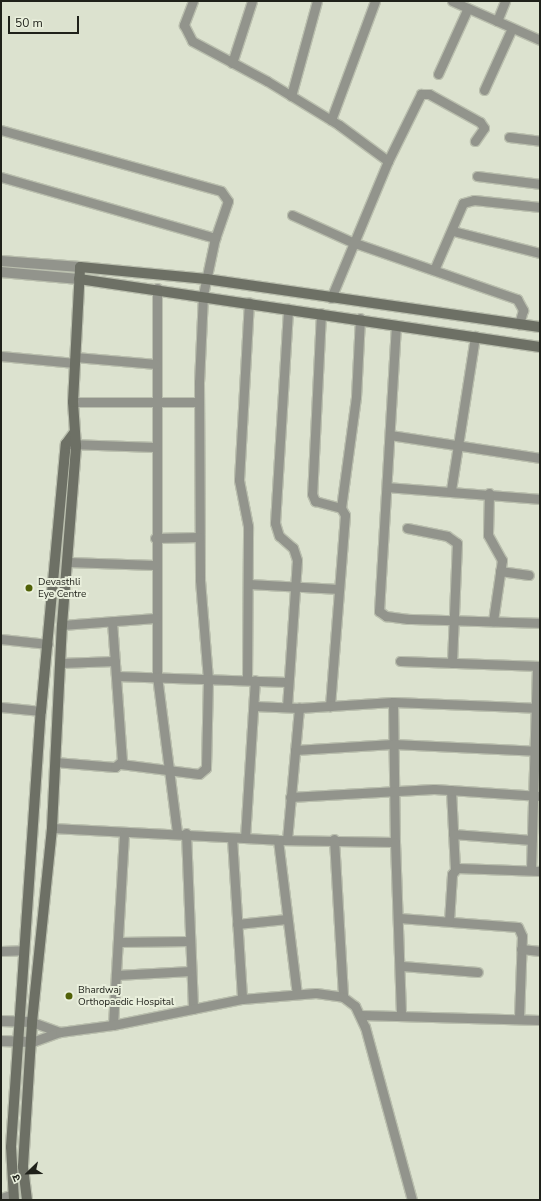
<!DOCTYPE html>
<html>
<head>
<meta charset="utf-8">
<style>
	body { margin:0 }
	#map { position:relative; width:541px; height:1201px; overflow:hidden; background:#dce2cf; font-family:"Nunito Sans","Noto Sans Devanagari",sans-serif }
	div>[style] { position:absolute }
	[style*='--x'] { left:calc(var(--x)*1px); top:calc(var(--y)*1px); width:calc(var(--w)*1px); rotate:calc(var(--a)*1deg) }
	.roads { filter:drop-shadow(1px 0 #babfae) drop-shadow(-1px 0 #babfae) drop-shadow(0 1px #babfae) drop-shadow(0 -1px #babfae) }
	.minor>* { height:9px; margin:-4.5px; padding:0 4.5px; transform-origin:4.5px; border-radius:4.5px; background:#92948c }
	.tertiary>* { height:10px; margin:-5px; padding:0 5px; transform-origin:5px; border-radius:5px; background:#92948c }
	.secondary>* { height:10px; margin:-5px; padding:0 5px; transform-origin:5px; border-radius:5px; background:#6d7065 }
	.dots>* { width:11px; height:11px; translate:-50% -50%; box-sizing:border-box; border:2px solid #e9efdc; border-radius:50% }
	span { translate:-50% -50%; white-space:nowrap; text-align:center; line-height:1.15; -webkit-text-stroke:4px #e9efdc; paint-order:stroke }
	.poi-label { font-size:10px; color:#1f211a }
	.left { translate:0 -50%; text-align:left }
	.frame { position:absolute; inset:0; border:2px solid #1f211a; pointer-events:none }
	.north { position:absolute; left:8px; top:1153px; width:40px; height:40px; -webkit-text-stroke:3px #e9efdc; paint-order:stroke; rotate:247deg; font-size:11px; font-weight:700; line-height:16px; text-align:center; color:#1f211a }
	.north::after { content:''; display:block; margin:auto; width:14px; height:18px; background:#1f211a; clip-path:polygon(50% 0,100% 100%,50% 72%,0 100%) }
	.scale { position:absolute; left:8px; top:16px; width:71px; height:18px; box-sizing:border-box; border:2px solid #1f211a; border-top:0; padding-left:5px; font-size:12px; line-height:14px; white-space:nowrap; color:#1f211a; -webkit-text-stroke:3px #e9efdc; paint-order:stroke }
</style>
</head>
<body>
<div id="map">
	<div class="roads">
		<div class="minor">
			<i style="--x:193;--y:1;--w:26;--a:111"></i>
			<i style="--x:184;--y:25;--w:18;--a:63"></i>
			<i style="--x:192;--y:41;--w:85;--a:28.1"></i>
			<i style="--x:267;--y:81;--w:84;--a:31.4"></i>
			<i style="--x:339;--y:125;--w:61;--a:36.3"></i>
			<i style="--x:452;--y:1;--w:96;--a:23.9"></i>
			<i style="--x:497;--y:21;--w:22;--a:-68"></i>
			<i style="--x:232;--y:63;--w:65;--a:-72.1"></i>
			<i style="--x:438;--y:74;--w:72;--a:-65.6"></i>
			<i style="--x:484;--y:90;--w:68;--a:-65.7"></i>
			<i style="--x:291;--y:96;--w:98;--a:-74.7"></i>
			<i style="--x:331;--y:120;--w:127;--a:-69.7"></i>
			<i style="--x:1;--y:130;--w:228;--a:15.5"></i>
			<i style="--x:221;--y:191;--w:12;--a:55"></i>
			<i style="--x:228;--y:201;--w:39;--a:109"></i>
			<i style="--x:215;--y:238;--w:58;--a:101.9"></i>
			<i style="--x:203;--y:295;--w:87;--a:92.6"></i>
			<i style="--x:199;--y:382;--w:198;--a:89.7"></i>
			<i style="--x:200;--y:580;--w:99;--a:85.4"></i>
			<i style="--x:208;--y:679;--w:89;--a:91.3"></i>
			<i style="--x:206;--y:768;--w:9;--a:139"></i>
			<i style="--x:199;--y:774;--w:79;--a:-172.7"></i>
			<i style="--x:509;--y:137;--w:31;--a:7"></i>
			<i style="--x:477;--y:176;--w:64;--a:7.2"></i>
			<i style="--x:1;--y:177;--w:223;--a:15.9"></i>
			<i style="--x:292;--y:215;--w:66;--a:24.2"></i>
			<i style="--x:352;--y:242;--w:175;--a:19.1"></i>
			<i style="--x:517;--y:299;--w:13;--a:61"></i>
			<i style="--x:523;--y:310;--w:15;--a:106"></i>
			<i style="--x:453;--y:231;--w:90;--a:14.2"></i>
			<i style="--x:434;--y:270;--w:73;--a:-66.6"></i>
			<i style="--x:463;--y:203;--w:11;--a:-15"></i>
			<i style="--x:474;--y:200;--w:66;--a:6.1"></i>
			<i style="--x:157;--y:288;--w:388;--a:90"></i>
			<i style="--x:157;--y:676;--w:158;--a:82.7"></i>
			<i style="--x:331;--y:298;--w:148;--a:-67.4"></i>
			<i style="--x:388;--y:161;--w:75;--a:-63.8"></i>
			<i style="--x:421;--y:94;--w:8;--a:0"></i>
			<i style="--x:429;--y:94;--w:58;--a:28.8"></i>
			<i style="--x:480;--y:122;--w:7;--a:56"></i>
			<i style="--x:484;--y:128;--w:16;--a:125"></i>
			<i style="--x:321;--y:313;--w:181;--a:92.8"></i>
			<i style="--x:312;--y:494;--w:8;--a:67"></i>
			<i style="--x:315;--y:501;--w:27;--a:15"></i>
			<i style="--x:341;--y:508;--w:8;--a:60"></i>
			<i style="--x:345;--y:515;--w:192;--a:94.5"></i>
			<i style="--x:396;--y:325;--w:287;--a:93.4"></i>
			<i style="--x:379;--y:611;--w:9;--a:36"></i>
			<i style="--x:386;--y:616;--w:22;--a:8"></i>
			<i style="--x:408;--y:619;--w:132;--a:1.7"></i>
			<i style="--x:1;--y:356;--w:74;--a:5.4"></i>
			<i style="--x:75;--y:357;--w:81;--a:4.9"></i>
			<i style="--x:73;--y:402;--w:126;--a:0"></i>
			<i style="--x:390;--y:435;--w:152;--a:8.7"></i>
			<i style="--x:69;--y:444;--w:86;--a:2"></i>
			<i style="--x:387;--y:487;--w:153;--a:4.5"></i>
			<i style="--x:451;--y:490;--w:156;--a:-81.1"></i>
			<i style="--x:489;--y:493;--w:42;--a:91.4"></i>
			<i style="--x:488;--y:535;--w:29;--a:61"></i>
			<i style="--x:502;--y:560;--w:62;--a:98.4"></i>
			<i style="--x:341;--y:508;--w:112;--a:-82.3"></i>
			<i style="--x:356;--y:397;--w:79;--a:-87.1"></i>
			<i style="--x:407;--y:528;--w:41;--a:11.3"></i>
			<i style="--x:447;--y:536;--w:12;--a:35"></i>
			<i style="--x:457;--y:543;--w:120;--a:92.4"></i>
			<i style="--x:155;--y:538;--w:44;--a:-1.3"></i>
			<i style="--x:68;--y:562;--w:87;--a:2"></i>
			<i style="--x:500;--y:571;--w:29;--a:8"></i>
			<i style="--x:249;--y:584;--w:90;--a:3.2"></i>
			<i style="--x:62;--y:625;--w:94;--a:-4.3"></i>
			<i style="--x:1;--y:639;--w:47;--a:6.1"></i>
			<i style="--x:400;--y:661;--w:140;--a:2"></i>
			<i style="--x:60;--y:663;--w:55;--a:-2.1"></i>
			<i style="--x:116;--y:676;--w:172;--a:2"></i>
			<i style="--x:247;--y:680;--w:154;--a:-89.6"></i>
			<i style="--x:248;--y:526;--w:47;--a:-101.1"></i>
			<i style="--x:239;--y:480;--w:178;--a:-86.8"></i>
			<i style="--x:393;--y:702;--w:140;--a:89.2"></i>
			<i style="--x:254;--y:706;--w:45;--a:2.5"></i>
			<i style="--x:299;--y:708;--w:94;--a:-3.7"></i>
			<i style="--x:393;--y:702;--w:147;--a:2.3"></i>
			<i style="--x:1;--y:707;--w:40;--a:5.7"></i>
			<i style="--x:287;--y:707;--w:147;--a:-86.1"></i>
			<i style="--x:297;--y:560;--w:13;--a:-108"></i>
			<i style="--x:293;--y:548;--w:18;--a:-139"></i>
			<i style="--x:279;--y:536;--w:14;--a:-107"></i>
			<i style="--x:275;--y:523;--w:215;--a:-86.5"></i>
			<i style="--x:295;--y:750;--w:98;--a:-3.5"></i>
			<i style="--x:393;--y:744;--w:147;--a:2.7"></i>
			<i style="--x:55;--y:762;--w:60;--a:4.8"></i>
			<i style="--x:115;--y:767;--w:9;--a:-41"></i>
			<i style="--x:122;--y:761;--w:140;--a:-94.1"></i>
			<i style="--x:451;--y:790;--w:79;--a:87.1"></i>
			<i style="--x:290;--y:797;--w:144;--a:-3.2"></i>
			<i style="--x:434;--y:789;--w:106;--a:3.8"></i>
			<i style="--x:52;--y:828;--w:226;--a:3"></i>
			<i style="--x:278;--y:840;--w:117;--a:1"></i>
			<i style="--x:395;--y:842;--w:173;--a:88"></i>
			<i style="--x:186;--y:833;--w:176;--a:87.7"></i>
			<i style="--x:453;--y:834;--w:79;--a:4.3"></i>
			<i style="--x:232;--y:838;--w:161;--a:86.4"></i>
			<i style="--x:245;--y:838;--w:158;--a:-86.4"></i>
			<i style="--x:334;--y:839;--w:158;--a:86.7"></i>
			<i style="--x:278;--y:840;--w:155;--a:83"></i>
			<i style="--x:287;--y:840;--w:133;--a:-84.8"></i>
			<i style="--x:531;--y:870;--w:204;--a:-88.3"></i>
			<i style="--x:399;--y:918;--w:119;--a:4.3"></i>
			<i style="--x:518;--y:927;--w:10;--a:66"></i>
			<i style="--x:522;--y:936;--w:83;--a:92.1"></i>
			<i style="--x:449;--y:921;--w:47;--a:-86.3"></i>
			<i style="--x:452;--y:874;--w:8;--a:-50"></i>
			<i style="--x:457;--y:868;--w:83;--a:2.1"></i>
			<i style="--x:237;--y:924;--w:50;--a:-5.7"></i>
			<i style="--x:118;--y:942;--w:72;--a:-0.8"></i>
			<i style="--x:521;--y:949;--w:19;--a:6"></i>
			<i style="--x:1;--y:951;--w:23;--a:-2"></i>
			<i style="--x:402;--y:966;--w:76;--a:4.5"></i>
			<i style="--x:116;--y:975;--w:75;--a:-3.1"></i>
			<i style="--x:361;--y:1015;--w:179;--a:1.6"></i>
			<i style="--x:32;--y:1022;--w:30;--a:20"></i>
			<i style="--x:113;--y:1025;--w:192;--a:-86.7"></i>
			<i style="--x:32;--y:1042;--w:30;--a:-20"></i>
			<i style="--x:60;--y:1032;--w:53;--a:-7.5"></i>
			<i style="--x:113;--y:1025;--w:132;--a:-11.4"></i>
			<i style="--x:242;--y:999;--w:74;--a:-4.6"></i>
			<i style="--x:316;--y:993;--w:27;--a:8"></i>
			<i style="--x:343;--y:997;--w:15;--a:37"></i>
			<i style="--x:355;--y:1006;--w:23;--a:65"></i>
			<i style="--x:365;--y:1027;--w:179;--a:74.8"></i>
			<i style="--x:1;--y:1198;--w:13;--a:-18"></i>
		</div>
		<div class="tertiary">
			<i style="--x:1;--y:261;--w:79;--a:4.3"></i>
			<i style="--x:1;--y:272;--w:78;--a:5.1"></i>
			<i style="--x:1;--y:1021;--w:31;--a:2"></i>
			<i style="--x:1;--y:1041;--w:31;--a:2"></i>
		</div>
		<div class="secondary">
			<i style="--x:79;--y:279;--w:466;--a:8.4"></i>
			<i style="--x:14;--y:1200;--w:53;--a:-93.2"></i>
			<i style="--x:11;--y:1147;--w:437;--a:-86.1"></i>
			<i style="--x:41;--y:711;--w:268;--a:-84.7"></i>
			<i style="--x:66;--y:444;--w:14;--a:-54"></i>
			<i style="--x:27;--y:1200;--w:34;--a:-97"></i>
			<i style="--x:23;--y:1166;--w:144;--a:-86.4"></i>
			<i style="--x:32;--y:1022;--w:195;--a:-84.1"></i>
			<i style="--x:52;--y:828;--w:203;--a:-87.2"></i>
			<i style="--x:62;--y:625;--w:180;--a:-85.5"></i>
			<i style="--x:76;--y:446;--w:44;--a:-93.9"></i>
			<i style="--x:73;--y:402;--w:135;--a:-87"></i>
			<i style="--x:80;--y:267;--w:127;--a:5.4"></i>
			<i style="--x:206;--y:279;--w:337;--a:8.2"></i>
		</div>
	</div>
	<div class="dots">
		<i style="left:29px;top:588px;background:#506107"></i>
		<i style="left:69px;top:996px;background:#506107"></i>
	</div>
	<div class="poi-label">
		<span class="left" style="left:38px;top:588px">Devasthli<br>Eye Centre</span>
		<span class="left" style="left:78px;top:996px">Bhardwaj<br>Orthopaedic Hospital</span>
	</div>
	<div class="frame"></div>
	<div class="north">उ</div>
	<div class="scale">50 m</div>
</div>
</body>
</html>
